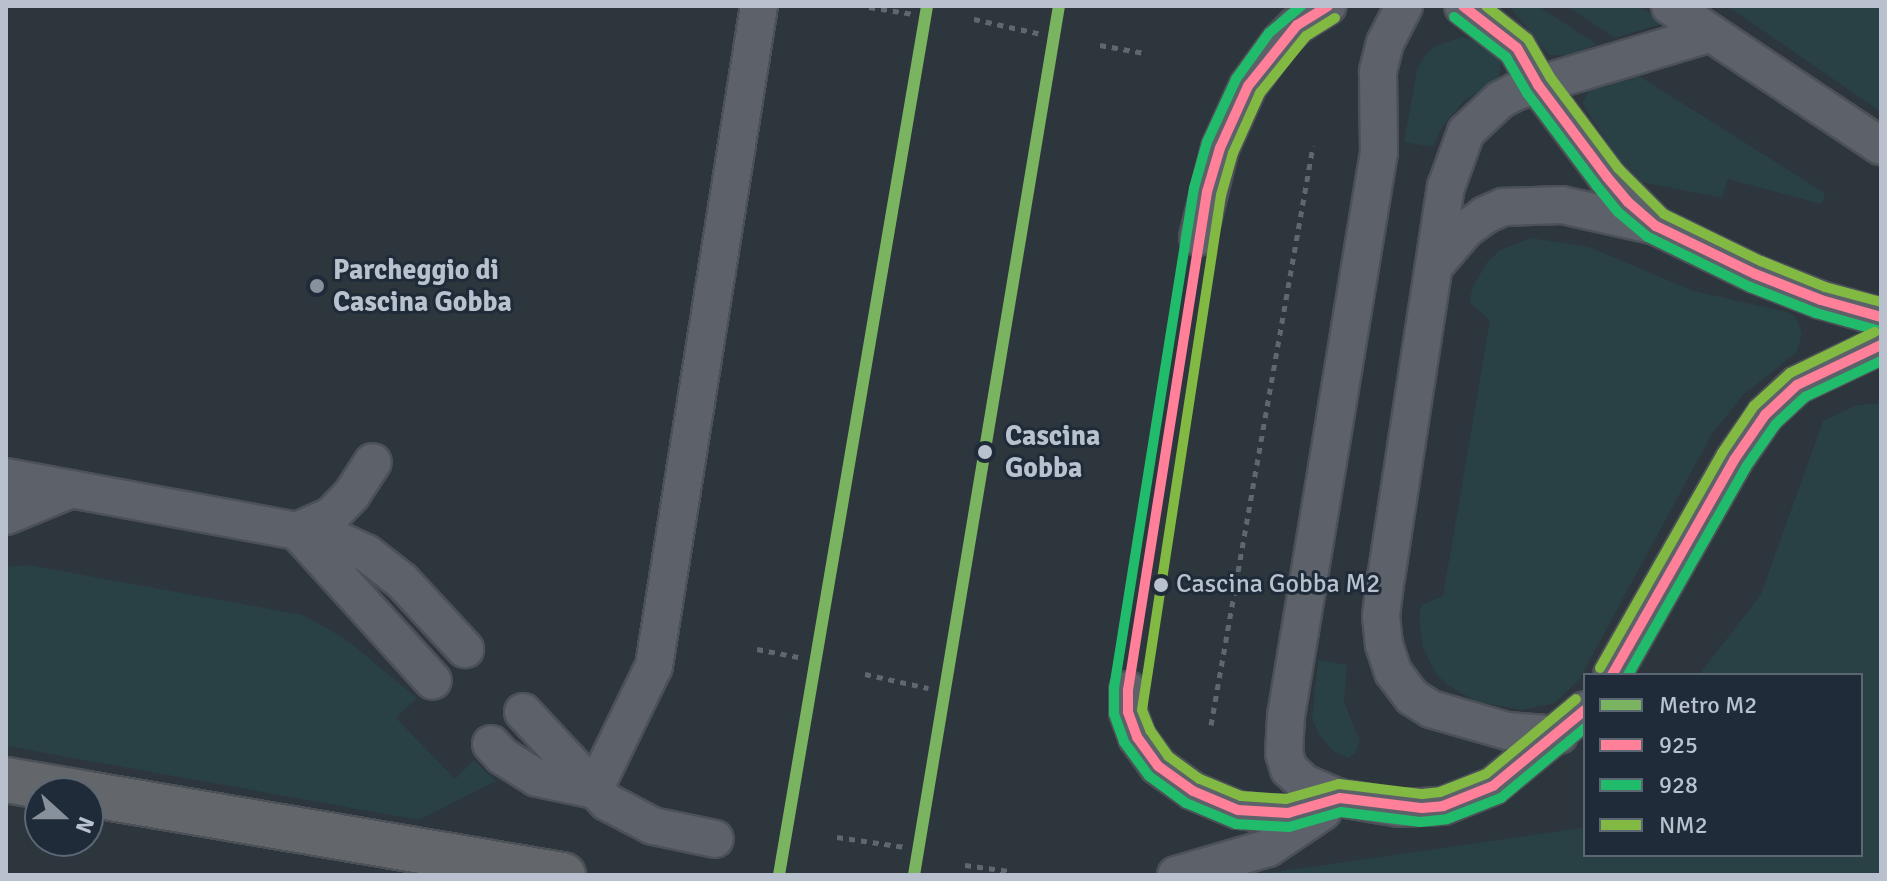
<!DOCTYPE html>
<html>
<head>
<meta charset="utf-8">
<style>
	body { margin:0 }
	#map { position:relative; width:1887px; height:881px; overflow:hidden; background:#2d353d; font-family:Signika,sans-serif }
	div>[style] { position:absolute }
	[style*='--x'] { left:calc(var(--x)*1px); top:calc(var(--y)*1px); width:calc(var(--w)*1px); rotate:calc(var(--a)*1deg) }
	.green>* { inset:0; background:#294144 }
	.path>* { height:5px; margin-top:-2.5px; transform-origin:0; background:repeating-linear-gradient(90deg,#60676e 0 6px,transparent 0 12px) }
	.roads { filter:drop-shadow(2px 0 #4c5157) drop-shadow(-2px 0 #4c5157) drop-shadow(0 2px #4c5157) drop-shadow(0 -2px #4c5157) }
	.service>* { height:36px; margin:-18px; padding:0 18px; transform-origin:18px; border-radius:18px; background:#5d626a }
	.motorway>* { height:44px; margin:-22px; padding:0 22px; transform-origin:22px; border-radius:22px; background:#63666a }
	.bus-1>* { height:10px; margin:-5px; padding:0 5px; transform-origin:5px; border-radius:5px; background:#ff8098 }
	.bus-2>* { height:10px; margin:-5px; padding:0 5px; transform-origin:5px; border-radius:5px; background:#20bc6c }
	.bus-3>* { height:10px; margin:-5px; padding:0 5px; transform-origin:5px; border-radius:5px; background:#82b943 }
	.metro-1>* { height:12px; margin:-6px; padding:0 6px; transform-origin:6px; border-radius:6px; background:#7ab460 }
	.dots>* { width:22px; height:22px; translate:-50% -50%; box-sizing:border-box; border:4px solid #1f2b39; border-radius:50% }
	span { translate:-50% -50%; white-space:nowrap; text-align:center; line-height:1.15; -webkit-text-stroke:6px #1f2b39; paint-order:stroke }
	.bus-label { font-size:26px; color:#b8c1cd }
	.left { translate:0 -50%; text-align:left }
	.poi-label { font-size:28px; color:#b8c1cd; font-weight:700 }
	.stop-label { font-size:28px; color:#b8c1cd; font-weight:700 }
	.frame { position:absolute; inset:0; border:8px solid #b8c1cd; pointer-events:none }
	.legend { position:absolute; left:1583px; top:673px; width:280px; height:184px; box-sizing:border-box; background:#1f2b39; border:2px solid #5c6774; margin:0; padding:10px 14px; list-style:none; font-size:24px; color:#b8c1cd }
	.legend li { display:flex; align-items:center; gap:16px; height:40px }
	.legend b { width:40px; border:2px solid #5c6774 }
	.north { position:absolute; left:24px; top:777px; width:80px; height:80px; box-sizing:border-box; background:#1f2b39; border:2px solid #5c6774; border-radius:50%; rotate:111deg; font-size:22px; font-weight:700; line-height:32px; text-align:center; color:#b8c1cd }
	.north::after { content:''; display:block; margin:auto; width:28px; height:36px; background:#87909b; clip-path:polygon(50% 0,100% 100%,50% 72%,0 100%) }
</style>
</head>
<body>
<div id="map">
	<div class="green">
		<i style="clip-path:polygon(1509px 6px,1538px 6px,1597px 44px,1570px 56px,1549px 55px)"></i>
		<i style="clip-path:polygon(1566px 6px,1639px 6px,1665px 23px,1615px 38px)"></i>
		<i style="clip-path:polygon(1727px 6px,1881px 6px,1881px 112px)"></i>
		<i style="clip-path:polygon(1462px 37px,1488px 45px,1501px 62px,1499px 78px,1463px 102px,1442px 127px,1433px 147px,1404px 142px,1417px 69px,1427px 53px,1438px 45px)"></i>
		<i style="clip-path:polygon(1636px 74px,1823px 192px,1825px 199px,1821px 204px,1728px 179px,1722px 198px,1642px 182px,1616px 156px,1582px 103px,1589px 90px)"></i>
		<i style="clip-path:polygon(1531px 238px,1589px 247px,1694px 291px,1787px 312px,1795px 316px,1802px 333px,1797px 352px,1743px 395px,1712px 434px,1579px 680px,1555px 703px,1522px 710px,1478px 702px,1449px 686px,1437px 675px,1423px 648px,1419px 619px,1421px 605px,1443px 596px,1490px 320px,1470px 303px,1472px 288px,1488px 261px,1500px 250px)"></i>
		<i style="clip-path:polygon(1881px 403px,1881px 875px,1255px 875px,1582px 828px,1585px 824px,1585px 855px,1861px 855px,1861px 675px,1699px 675px,1761px 594px,1823px 421px,1857px 405px)"></i>
		<i style="clip-path:polygon(28px 565px,303px 615px,347px 640px,417px 698px,396px 718px,455px 779px,474px 760px,496px 781px,419px 820px,6px 746px,6px 567px)"></i>
		<i style="clip-path:polygon(1318px 660px,1347px 665px,1344px 702px,1360px 741px,1355px 753px,1348px 758px,1333px 751px,1319px 735px,1312px 719px)"></i>
	</div>
	<div class="path">
		<i style="--x:869;--y:7;--w:45;--a:9"></i>
		<i style="--x:974;--y:19;--w:69;--a:12.6"></i>
		<i style="--x:1100;--y:45;--w:45;--a:10.3"></i>
		<i style="--x:757;--y:649;--w:42;--a:11"></i>
		<i style="--x:865;--y:674;--w:65;--a:12.5"></i>
		<i style="--x:1211;--y:725;--w:588;--a:-80.01"></i>
		<i style="--x:837;--y:837;--w:69;--a:8.4"></i>
		<i style="--x:965;--y:865;--w:44;--a:7.8"></i>
	</div>
	<div class="roads">
		<div class="service">
			<i style="--x:1404;--y:6;--w:42;--a:117.2"></i>
			<i style="--x:1385;--y:43;--w:30;--a:104"></i>
			<i style="--x:1378;--y:72;--w:80;--a:89.3"></i>
			<i style="--x:1379;--y:152;--w:572;--a:99.36"></i>
			<i style="--x:1286;--y:716;--w:37;--a:93"></i>
			<i style="--x:1284;--y:753;--w:17;--a:73"></i>
			<i style="--x:1289;--y:769;--w:21;--a:43"></i>
			<i style="--x:1304;--y:783;--w:39;--a:23"></i>
			<i style="--x:1340;--y:798;--w:60;--a:9.6"></i>
			<i style="--x:1399;--y:808;--w:44;--a:-2.6"></i>
			<i style="--x:1443;--y:806;--w:54;--a:-21.8"></i>
			<i style="--x:1493;--y:786;--w:119;--a:-39.6"></i>
			<i style="--x:1463;--y:6;--w:68;--a:37.9"></i>
			<i style="--x:1517;--y:48;--w:43;--a:60.4"></i>
			<i style="--x:1538;--y:85;--w:115;--a:53.1"></i>
			<i style="--x:1607;--y:177;--w:64;--a:45"></i>
			<i style="--x:1670;--y:6;--w:253;--a:33.6"></i>
			<i style="--x:1198;--y:237;--w:92;--a:-76.1"></i>
			<i style="--x:1220;--y:148;--w:68;--a:-65.7"></i>
			<i style="--x:1248;--y:86;--w:54;--a:-54"></i>
			<i style="--x:1280;--y:42;--w:24;--a:-45"></i>
			<i style="--x:1297;--y:25;--w:36;--a:-32"></i>
			<i style="--x:1435;--y:265;--w:48;--a:-49.3"></i>
			<i style="--x:1466;--y:229;--w:24;--a:-36"></i>
			<i style="--x:1485;--y:215;--w:20;--a:-24"></i>
			<i style="--x:1503;--y:207;--w:59;--a:-1.9"></i>
			<i style="--x:1562;--y:205;--w:96;--a:12.6"></i>
			<i style="--x:1656;--y:226;--w:110;--a:25.9"></i>
			<i style="--x:1755;--y:274;--w:71;--a:21.5"></i>
			<i style="--x:1821;--y:300;--w:62;--a:15.8"></i>
			<i style="--x:6;--y:477;--w:296;--a:10.5"></i>
			<i style="--x:297;--y:531;--w:46;--a:13.7"></i>
			<i style="--x:342;--y:542;--w:26;--a:25"></i>
			<i style="--x:366;--y:553;--w:46;--a:37.9"></i>
			<i style="--x:402;--y:581;--w:93;--a:47.2"></i>
			<i style="--x:6;--y:516;--w:71;--a:-22.2"></i>
			<i style="--x:297;--y:531;--w:202;--a:47.8"></i>
			<i style="--x:297;--y:531;--w:37;--a:-24"></i>
			<i style="--x:331;--y:516;--w:30;--a:-46"></i>
			<i style="--x:352;--y:494;--w:38;--a:-57"></i>
			<i style="--x:1612;--y:675;--w:247;--a:-60.4"></i>
			<i style="--x:1734;--y:460;--w:55;--a:-55.4"></i>
			<i style="--x:1765;--y:415;--w:44;--a:-43.2"></i>
			<i style="--x:1797;--y:385;--w:93;--a:-25.5"></i>
			<i style="--x:1128;--y:690;--w:22;--a:90"></i>
			<i style="--x:1128;--y:712;--w:27;--a:70"></i>
			<i style="--x:1137;--y:737;--w:36;--a:54"></i>
			<i style="--x:1158;--y:766;--w:43;--a:35.5"></i>
			<i style="--x:1193;--y:791;--w:49;--a:22.9"></i>
			<i style="--x:1238;--y:810;--w:24;--a:7"></i>
			<i style="--x:1262;--y:813;--w:26;--a:0"></i>
			<i style="--x:1288;--y:813;--w:54;--a:-16.1"></i>
			<i style="--x:523;--y:712;--w:123;--a:47"></i>
			<i style="--x:607;--y:802;--w:52;--a:27.6"></i>
			<i style="--x:653;--y:826;--w:63;--a:11.8"></i>
			<i style="--x:1559;--y:735;--w:52;--a:-175.6"></i>
			<i style="--x:1507;--y:731;--w:79;--a:-163.9"></i>
			<i style="--x:1431;--y:709;--w:22;--a:-148"></i>
			<i style="--x:1412;--y:697;--w:31;--a:-127"></i>
			<i style="--x:1393;--y:672;--w:28;--a:-108"></i>
			<i style="--x:1384;--y:645;--w:29;--a:-96"></i>
			<i style="--x:1381;--y:616;--w:38;--a:-83"></i>
			<i style="--x:1386;--y:578;--w:396;--a:-81.3"></i>
			<i style="--x:1446;--y:187;--w:59;--a:-70"></i>
			<i style="--x:1466;--y:132;--w:47;--a:-43.3"></i>
			<i style="--x:1500;--y:100;--w:19;--a:-28"></i>
			<i style="--x:1517;--y:91;--w:202;--a:-16.6"></i>
			<i style="--x:491;--y:744;--w:16;--a:47"></i>
			<i style="--x:502;--y:756;--w:41;--a:32.2"></i>
			<i style="--x:537;--y:778;--w:58;--a:11.9"></i>
			<i style="--x:594;--y:790;--w:138;--a:-64.2"></i>
			<i style="--x:654;--y:666;--w:668;--a:-80.96"></i>
			<i style="--x:1176;--y:875;--w:96;--a:-16.4"></i>
			<i style="--x:1268;--y:848;--w:66;--a:-33.9"></i>
		</div>
		<div class="motorway">
			<i style="--x:6;--y:780;--w:78;--a:9.6"></i>
			<i style="--x:88;--y:794;--w:482;--a:9.7"></i>
		</div>
	</div>
	<div class="bus-1">
		<i style="--x:1328;--y:6;--w:36;--a:148"></i>
		<i style="--x:1297;--y:25;--w:78;--a:128.8"></i>
		<i style="--x:1248;--y:86;--w:68;--a:114.3"></i>
		<i style="--x:1220;--y:148;--w:46;--a:106.5"></i>
		<i style="--x:1207;--y:192;--w:504;--a:99.01"></i>
		<i style="--x:1128;--y:690;--w:22;--a:90"></i>
		<i style="--x:1128;--y:712;--w:27;--a:70"></i>
		<i style="--x:1137;--y:737;--w:36;--a:54"></i>
		<i style="--x:1158;--y:766;--w:43;--a:35.5"></i>
		<i style="--x:1193;--y:791;--w:49;--a:22.9"></i>
		<i style="--x:1238;--y:810;--w:50;--a:3.4"></i>
		<i style="--x:1288;--y:813;--w:54;--a:-16.1"></i>
		<i style="--x:1340;--y:798;--w:83;--a:7"></i>
		<i style="--x:1422;--y:808;--w:21;--a:-5"></i>
		<i style="--x:1443;--y:806;--w:54;--a:-21.8"></i>
		<i style="--x:1493;--y:786;--w:119;--a:-39.6"></i>
		<i style="--x:1463;--y:6;--w:68;--a:37.9"></i>
		<i style="--x:1517;--y:48;--w:43;--a:60.4"></i>
		<i style="--x:1538;--y:85;--w:115;--a:53.1"></i>
		<i style="--x:1607;--y:177;--w:33;--a:50"></i>
		<i style="--x:1628;--y:202;--w:37;--a:41"></i>
		<i style="--x:1656;--y:226;--w:110;--a:25.9"></i>
		<i style="--x:1755;--y:274;--w:71;--a:21.5"></i>
		<i style="--x:1821;--y:300;--w:62;--a:15.8"></i>
		<i style="--x:1612;--y:675;--w:247;--a:-60.4"></i>
		<i style="--x:1734;--y:460;--w:55;--a:-55.4"></i>
		<i style="--x:1765;--y:415;--w:44;--a:-43.2"></i>
		<i style="--x:1797;--y:385;--w:93;--a:-25.5"></i>
	</div>
	<div class="bus-2">
		<i style="--x:1301;--y:6;--w:42;--a:139.8"></i>
		<i style="--x:1269;--y:33;--w:57;--a:125.7"></i>
		<i style="--x:1236;--y:79;--w:69;--a:114.7"></i>
		<i style="--x:1207;--y:142;--w:48;--a:105.8"></i>
		<i style="--x:1194;--y:188;--w:506;--a:99.09"></i>
		<i style="--x:1114;--y:688;--w:26;--a:90"></i>
		<i style="--x:1114;--y:714;--w:30;--a:70"></i>
		<i style="--x:1124;--y:742;--w:42;--a:53.7"></i>
		<i style="--x:1149;--y:776;--w:46;--a:36.1"></i>
		<i style="--x:1186;--y:803;--w:54;--a:22.8"></i>
		<i style="--x:1236;--y:824;--w:53;--a:3.2"></i>
		<i style="--x:1289;--y:827;--w:54;--a:-16.1"></i>
		<i style="--x:1341;--y:812;--w:80;--a:7.2"></i>
		<i style="--x:1420;--y:822;--w:27;--a:-6"></i>
		<i style="--x:1447;--y:819;--w:58;--a:-21.3"></i>
		<i style="--x:1501;--y:798;--w:109;--a:-39.8"></i>
		<i style="--x:1454;--y:17;--w:66;--a:37.6"></i>
		<i style="--x:1506;--y:57;--w:42;--a:59.7"></i>
		<i style="--x:1527;--y:93;--w:115;--a:53.1"></i>
		<i style="--x:1596;--y:185;--w:35;--a:51"></i>
		<i style="--x:1618;--y:212;--w:39;--a:40"></i>
		<i style="--x:1648;--y:237;--w:114;--a:26.1"></i>
		<i style="--x:1750;--y:287;--w:71;--a:21.5"></i>
		<i style="--x:1816;--y:313;--w:63;--a:15.6"></i>
		<i style="--x:1628;--y:675;--w:239;--a:-60.4"></i>
		<i style="--x:1746;--y:467;--w:52;--a:-55.1"></i>
		<i style="--x:1776;--y:424;--w:40;--a:-43"></i>
		<i style="--x:1805;--y:397;--w:84;--a:-25.3"></i>
	</div>
	<div class="bus-3">
		<i style="--x:1486;--y:6;--w:53;--a:38.2"></i>
		<i style="--x:1528;--y:39;--w:44;--a:59.9"></i>
		<i style="--x:1550;--y:77;--w:114;--a:53.2"></i>
		<i style="--x:1618;--y:168;--w:65;--a:45"></i>
		<i style="--x:1664;--y:214;--w:108;--a:25.9"></i>
		<i style="--x:1761;--y:261;--w:69;--a:22.1"></i>
		<i style="--x:1825;--y:287;--w:58;--a:15"></i>
		<i style="--x:1335;--y:18;--w:34;--a:148"></i>
		<i style="--x:1306;--y:36;--w:73;--a:128.9"></i>
		<i style="--x:1260;--y:93;--w:66;--a:114.2"></i>
		<i style="--x:1233;--y:153;--w:44;--a:105.9"></i>
		<i style="--x:1221;--y:195;--w:521;--a:98.72"></i>
		<i style="--x:1142;--y:710;--w:22;--a:68"></i>
		<i style="--x:1150;--y:730;--w:32;--a:55"></i>
		<i style="--x:1168;--y:756;--w:39;--a:36"></i>
		<i style="--x:1200;--y:779;--w:44;--a:22.5"></i>
		<i style="--x:1241;--y:796;--w:45;--a:3.8"></i>
		<i style="--x:1286;--y:799;--w:55;--a:-15.8"></i>
		<i style="--x:1339;--y:784;--w:84;--a:6.9"></i>
		<i style="--x:1422;--y:794;--w:18;--a:-6"></i>
		<i style="--x:1440;--y:792;--w:49;--a:-21.4"></i>
		<i style="--x:1486;--y:774;--w:117;--a:-39.8"></i>
		<i style="--x:1600;--y:668;--w:247;--a:-60.4"></i>
		<i style="--x:1722;--y:453;--w:57;--a:-55.8"></i>
		<i style="--x:1754;--y:406;--w:49;--a:-42.5"></i>
		<i style="--x:1790;--y:373;--w:94;--a:-25.8"></i>
	</div>
	<div class="metro-1">
		<i style="--x:779;--y:875;--w:882;--a:-80.33"></i>
		<i style="--x:914;--y:875;--w:881;--a:-80.53"></i>
	</div>
	<div class="dots">
		<i style="left:317px;top:286px;background:#87909b"></i>
		<i style="left:985px;top:452px;background:#b8c1cd"></i>
		<i style="left:1161px;top:585px;background:#b8c1cd"></i>
	</div>
	<div class="bus-label">
		<span class="left" style="left:1176px;top:585px">Cascina Gobba M2</span>
	</div>
	<div class="poi-label">
		<span class="left" style="left:333px;top:286px">Parcheggio di<br>Cascina Gobba</span>
	</div>
	<div class="stop-label">
		<span class="left" style="left:1005px;top:452px">Cascina<br>Gobba</span>
	</div>
	<div class="frame"></div>
	<ul class="legend">
	<li><b style="height:10px;background:#7ab460"></b>Metro M2</li>
	<li><b style="height:10px;background:#ff8098"></b>925</li>
	<li><b style="height:10px;background:#20bc6c"></b>928</li>
	<li><b style="height:10px;background:#82b943"></b>NM2</li>
	</ul>
	<div class="north">N</div>
</div>
</body>
</html>
